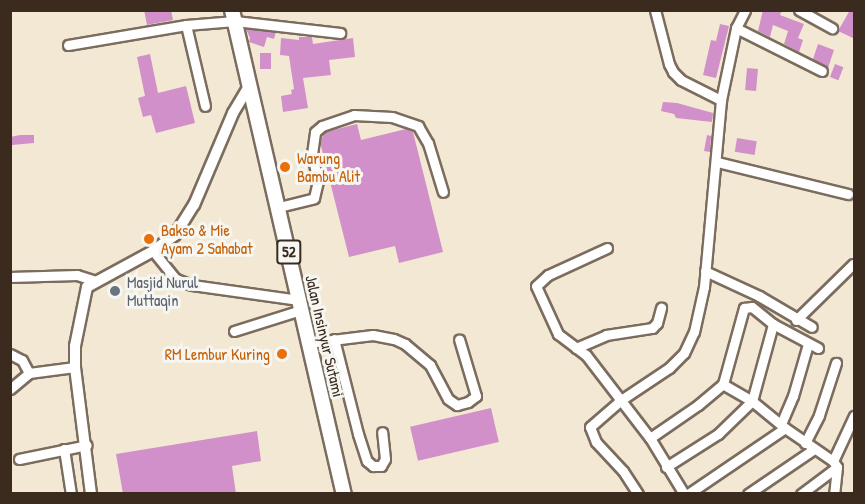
<!DOCTYPE html>
<html>
<head>
<meta charset="utf-8">
<style>
	body { margin:0 }
	#map { position:relative; width:865px; height:504px; overflow:hidden; background:#f3e8d4; font-family:"Patrick Hand",sans-serif }
	div>[style] { position:absolute }
	[style*='--x'] { left:calc(var(--x)*1px); top:calc(var(--y)*1px); width:calc(var(--w)*1px); rotate:calc(var(--a)*1deg) }
	.building>* { inset:0; background:#d190c9; transform-origin:0 0 }
	.roads { filter:drop-shadow(2px 0 #7b6c5e) drop-shadow(-2px 0 #7b6c5e) drop-shadow(0 2px #7b6c5e) drop-shadow(0 -2px #7b6c5e) }
	.minor>* { height:9px; margin:-4.5px; padding:0 4.5px; transform-origin:4.5px; border-radius:4.5px; background:#fff }
	.major>* { height:10px; margin:-5px; padding:0 5px; transform-origin:5px; border-radius:5px; background:#fff }
	.highway>* { height:14px; margin:-7px; padding:0 7px; transform-origin:7px; border-radius:7px; background:#fff }
	.dots>* { width:16px; height:16px; translate:-50% -50%; box-sizing:border-box; border:3px solid #f6f6f2; border-radius:50% }
	span { translate:-50% -50%; white-space:nowrap; text-align:center; line-height:1.15; -webkit-text-stroke:6px #f6f6f2; paint-order:stroke }
	.shield-label span { padding:2px 4px; background:#f6f6f2; border:2px solid; border-radius:4px; -webkit-text-stroke-width:0 }
	.shield-label { font-size:15px; color:#3b2a1e; font-weight:700 }
	.food-label { font-size:16px; color:#c56008 }
	.left { translate:0 -50%; text-align:left }
	.right { translate:-100% -50%; text-align:right }
	.worship-label { font-size:16px; color:#5b616d }
	.street-label { font-size:16px; color:#3b2a1e }
	.frame { position:absolute; inset:0; border:12px solid #3b2a1e; pointer-events:none }
</style>
</head>
<body>
<div id="map">
	<div class="building">
		<i style="clip-path:polygon(144px 10px,171px 10px,173px 20px,147px 25px)"></i>
		<i style="clip-path:polygon(763px 10px,782px 10px,780px 15px,804px 24px,798px 38px,803px 40px,799px 52px,784px 44px,788px 31px,773px 25px,770px 37px,758px 31px)"></i>
		<i style="clip-path:polygon(850px 10px,855px 10px,855px 39px,838px 31px)"></i>
		<i style="clip-path:polygon(720px 24px,729px 26px,716px 78px,703px 75px,711px 40px,716px 41px)"></i>
		<i style="clip-path:polygon(246px 29px,276px 32px,274px 39px,267px 37px,264px 47px,249px 42px,250px 38px)"></i>
		<i style="clip-path:polygon(299px 37px,312px 37px,313px 44px,353px 38px,355px 57px,329px 60px,331px 75px,303px 78px,308px 108px,283px 112px,281px 96px,292px 94px,291px 90px,294px 89px,289px 56px,280px 55px,281px 38px,299px 40px)"></i>
		<i style="clip-path:polygon(818px 44px,834px 50px,828px 68px,813px 59px)"></i>
		<i style="left:260px;top:53px;width:11px;height:16px"></i>
		<i style="clip-path:polygon(150px 54px,158px 93px,186px 86px,195px 123px,156px 133px,151px 115px,143px 117px,138px 98px,145px 96px,137px 57px)"></i>
		<i style="left:835px;top:64px;width:9px;height:14px;rotate:21deg"></i>
		<i style="left:747px;top:68px;width:11px;height:22px;rotate:5deg"></i>
		<i style="clip-path:polygon(663px 102px,677px 103px,713px 113px,712px 122px,676px 118px,674px 114px,661px 111px)"></i>
		<i style="clip-path:polygon(357px 124px,361px 140px,406px 129px,413px 132px,443px 252px,399px 263px,395px 246px,349px 257px,320px 142px,325px 132px)"></i>
		<i style="clip-path:polygon(20px 135px,34px 135px,34px 143px,12px 145px,10px 137px)"></i>
		<i style="clip-path:polygon(707px 135px,711px 136px,710px 152px,704px 151px)"></i>
		<i style="left:737px;top:138px;width:20px;height:14px;rotate:9deg"></i>
		<i style="left:491px;top:408px;width:35px;height:83px;rotate:77deg"></i>
		<i style="clip-path:polygon(257px 431px,261px 461px,232px 466px,236px 494px,123px 494px,116px 454px)"></i>
	</div>
	<div class="roads">
		<div class="minor">
			<i style="--x:655;--y:10;--w:56;--a:75.5"></i>
			<i style="--x:669;--y:64;--w:9;--a:63"></i>
			<i style="--x:673;--y:72;--w:11;--a:45"></i>
			<i style="--x:681;--y:80;--w:45;--a:26.6"></i>
			<i style="--x:799;--y:10;--w:38;--a:29"></i>
			<i style="--x:186;--y:25;--w:83;--a:76.8"></i>
			<i style="--x:736;--y:28;--w:96;--a:26.6"></i>
			<i style="--x:68;--y:45;--w:120;--a:-9.6"></i>
			<i style="--x:186;--y:25;--w:49;--a:-4.7"></i>
			<i style="--x:235;--y:21;--w:106;--a:6.5"></i>
			<i style="--x:717;--y:162;--w:135;--a:13.7"></i>
			<i style="--x:279;--y:207;--w:36;--a:-14"></i>
			<i style="--x:314;--y:198;--w:17;--a:-77"></i>
			<i style="--x:318;--y:181;--w:28;--a:-103"></i>
			<i style="--x:312;--y:154;--w:22;--a:-82"></i>
			<i style="--x:315;--y:132;--w:9;--a:-41"></i>
			<i style="--x:322;--y:126;--w:34;--a:-19"></i>
			<i style="--x:354;--y:115;--w:38;--a:3"></i>
			<i style="--x:392;--y:117;--w:28;--a:19"></i>
			<i style="--x:418;--y:126;--w:20;--a:60"></i>
			<i style="--x:428;--y:143;--w:51;--a:73"></i>
			<i style="--x:607;--y:248;--w:65;--a:155.4"></i>
			<i style="--x:548;--y:275;--w:16;--a:137"></i>
			<i style="--x:536;--y:286;--w:53;--a:65.4"></i>
			<i style="--x:558;--y:334;--w:35;--a:37"></i>
			<i style="--x:586;--y:355;--w:105;--a:52.4"></i>
			<i style="--x:650;--y:438;--w:66;--a:58.7"></i>
			<i style="--x:153;--y:251;--w:36;--a:51"></i>
			<i style="--x:176;--y:279;--w:17;--a:21"></i>
			<i style="--x:192;--y:285;--w:108;--a:8"></i>
			<i style="--x:705;--y:271;--w:60;--a:24.8"></i>
			<i style="--x:759;--y:296;--w:61;--a:30.3"></i>
			<i style="--x:10;--y:277;--w:67;--a:-1.7"></i>
			<i style="--x:77;--y:275;--w:19;--a:18"></i>
			<i style="--x:796;--y:320;--w:80;--a:-44.5"></i>
			<i style="--x:234;--y:331;--w:70;--a:-17.4"></i>
			<i style="--x:334;--y:339;--w:98;--a:75.8"></i>
			<i style="--x:358;--y:434;--w:28;--a:72"></i>
			<i style="--x:367;--y:461;--w:8;--a:40"></i>
			<i style="--x:373;--y:466;--w:8;--a:0"></i>
			<i style="--x:381;--y:466;--w:8;--a:-60"></i>
			<i style="--x:385;--y:459;--w:27;--a:-96"></i>
			<i style="--x:308;--y:343;--w:65;--a:-7"></i>
			<i style="--x:373;--y:335;--w:21;--a:11"></i>
			<i style="--x:394;--y:339;--w:12;--a:24"></i>
			<i style="--x:405;--y:344;--w:33;--a:40"></i>
			<i style="--x:430;--y:365;--w:38;--a:62"></i>
			<i style="--x:448;--y:399;--w:11;--a:34"></i>
			<i style="--x:457;--y:405;--w:11;--a:-15"></i>
			<i style="--x:468;--y:402;--w:10;--a:-37"></i>
			<i style="--x:476;--y:396;--w:59;--a:-106.6"></i>
			<i style="--x:576;--y:348;--w:33;--a:-23"></i>
			<i style="--x:606;--y:335;--w:47;--a:-8.7"></i>
			<i style="--x:652;--y:328;--w:7;--a:-45"></i>
			<i style="--x:657;--y:323;--w:16;--a:-75"></i>
			<i style="--x:10;--y:354;--w:13;--a:27"></i>
			<i style="--x:22;--y:360;--w:15;--a:62"></i>
			<i style="--x:10;--y:389;--w:25;--a:-40"></i>
			<i style="--x:29;--y:373;--w:46;--a:-7.4"></i>
			<i style="--x:781;--y:424;--w:30;--a:-67"></i>
			<i style="--x:793;--y:396;--w:54;--a:-73.9"></i>
			<i style="--x:785;--y:428;--w:58;--a:34.5"></i>
			<i style="--x:833;--y:461;--w:7;--a:56"></i>
			<i style="--x:837;--y:467;--w:27;--a:96"></i>
			<i style="--x:650;--y:438;--w:58;--a:-34.5"></i>
			<i style="--x:698;--y:405;--w:33;--a:-40"></i>
			<i style="--x:723;--y:384;--w:79;--a:-74.6"></i>
			<i style="--x:744;--y:308;--w:8;--a:-7"></i>
			<i style="--x:752;--y:307;--w:27;--a:39"></i>
			<i style="--x:773;--y:324;--w:51;--a:28.1"></i>
			<i style="--x:805;--y:443;--w:31;--a:-63"></i>
			<i style="--x:819;--y:415;--w:55;--a:-71.9"></i>
			<i style="--x:64;--y:449;--w:46;--a:81.2"></i>
			<i style="--x:19;--y:459;--w:69;--a:-11.6"></i>
			<i style="--x:833;--y:461;--w:50;--a:-65"></i>
			<i style="--x:666;--y:467;--w:62;--a:-32.4"></i>
			<i style="--x:718;--y:434;--w:47;--a:-44.1"></i>
			<i style="--x:752;--y:401;--w:80;--a:-74.7"></i>
			<i style="--x:638;--y:494;--w:27;--a:-123"></i>
			<i style="--x:623;--y:471;--w:40;--a:-133"></i>
			<i style="--x:596;--y:442;--w:16;--a:-112"></i>
			<i style="--x:590;--y:427;--w:41;--a:-41.1"></i>
			<i style="--x:621;--y:400;--w:58;--a:-33.7"></i>
			<i style="--x:669;--y:368;--w:21;--a:-45"></i>
			<i style="--x:684;--y:353;--w:23;--a:-65"></i>
			<i style="--x:694;--y:332;--w:46;--a:-77.5"></i>
			<i style="--x:704;--y:287;--w:188;--a:-84.8"></i>
			<i style="--x:721;--y:100;--w:74;--a:-78.2"></i>
			<i style="--x:736;--y:28;--w:20;--a:-63"></i>
			<i style="--x:688;--y:494;--w:117;--a:-34.2"></i>
			<i style="--x:785;--y:428;--w:43;--a:-140.7"></i>
			<i style="--x:752;--y:401;--w:34;--a:-150"></i>
			<i style="--x:748;--y:494;--w:80;--a:-34.3"></i>
			<i style="--x:801;--y:494;--w:45;--a:-36.9"></i>
		</div>
		<div class="major">
			<i style="--x:91;--y:494;--w:128;--a:-97.2"></i>
			<i style="--x:75;--y:367;--w:21;--a:-90"></i>
			<i style="--x:75;--y:346;--w:60;--a:-78.5"></i>
			<i style="--x:87;--y:287;--w:75;--a:-28.6"></i>
			<i style="--x:153;--y:251;--w:27;--a:-36"></i>
			<i style="--x:175;--y:235;--w:36;--a:-58"></i>
			<i style="--x:194;--y:205;--w:100;--a:-67"></i>
			<i style="--x:233;--y:113;--w:31;--a:-59"></i>
		</div>
		<div class="highway">
			<i style="--x:232;--y:10;--w:497;--a:77"></i>
		</div>
	</div>
	<div class="dots">
		<i style="left:285px;top:167px;background:#e8710a"></i>
		<i style="left:149px;top:239px;background:#e8710a"></i>
		<i style="left:115px;top:291px;background:#6b7280"></i>
		<i style="left:282px;top:354px;background:#e8710a"></i>
	</div>
	<div class="shield-label">
		<span style="left:289px;top:252px">52</span>
	</div>
	<div class="food-label">
		<span class="left" style="left:297px;top:167px">Warung<br>Bambu Alit</span>
		<span class="left" style="left:161px;top:239px">Bakso &amp; Mie<br>Ayam 2 Sahabat</span>
		<span class="right" style="left:270px;top:354px">RM Lembur Kuring</span>
	</div>
	<div class="worship-label">
		<span class="left" style="left:127px;top:291px">Masjid Nurul<br>Muttaqin</span>
	</div>
	<div class="street-label">
		<span style="left:325px;top:336px;rotate:77deg">Jalan Insinyur Sutami</span>
	</div>
	<div class="frame"></div>
</div>
</body>
</html>
